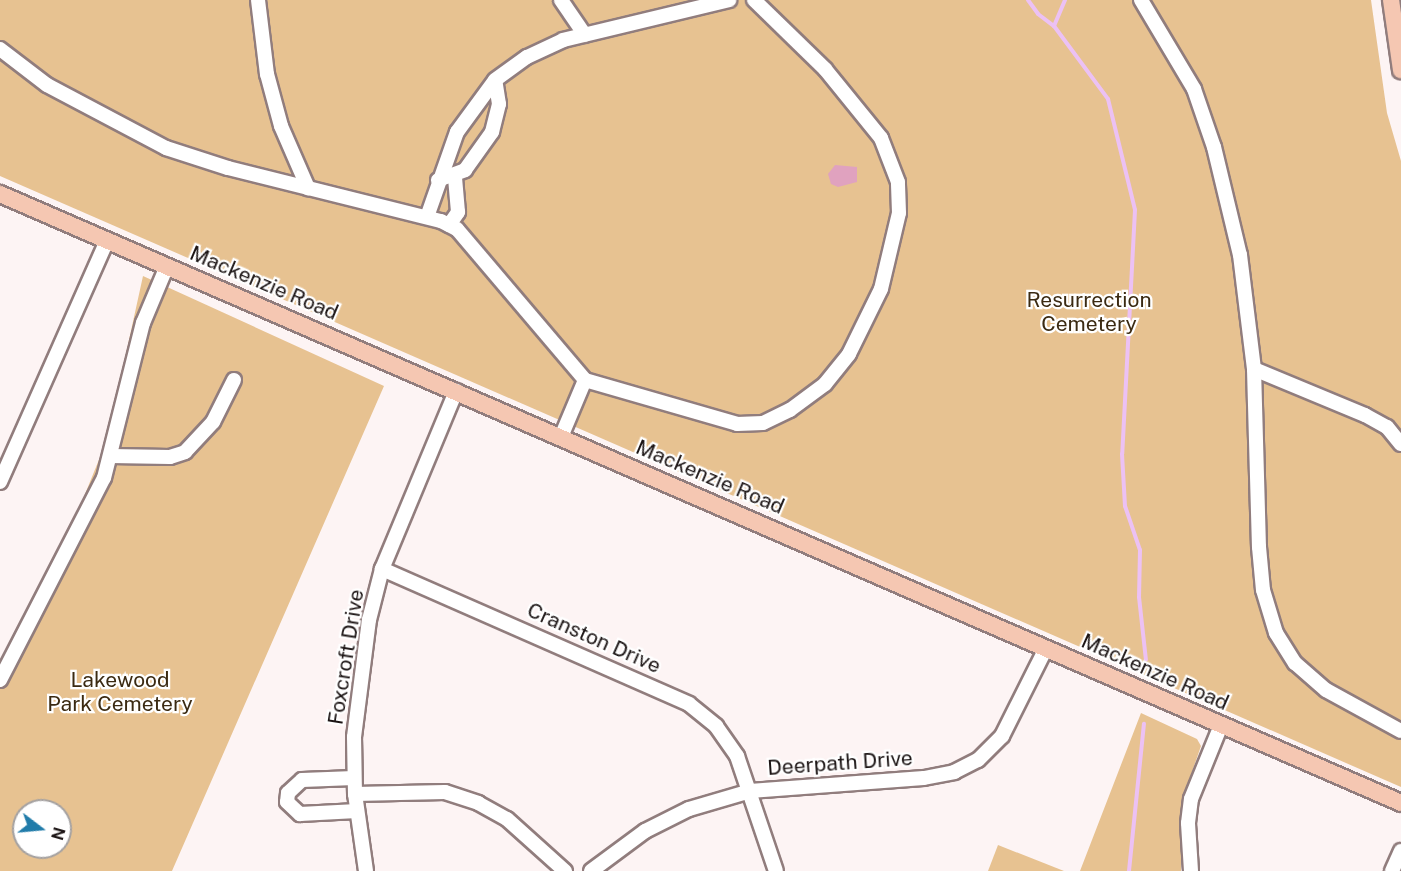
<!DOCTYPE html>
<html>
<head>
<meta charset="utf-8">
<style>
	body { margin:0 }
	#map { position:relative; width:1401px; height:871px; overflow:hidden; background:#fdf4f4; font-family:"Public Sans",sans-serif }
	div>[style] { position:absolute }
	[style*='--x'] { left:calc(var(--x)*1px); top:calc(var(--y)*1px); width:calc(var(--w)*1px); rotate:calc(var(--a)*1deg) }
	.green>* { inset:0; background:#e7c291 }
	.stream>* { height:4px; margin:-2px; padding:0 2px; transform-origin:2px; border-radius:2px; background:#ecc1f4 }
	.building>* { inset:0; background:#e0a2bf }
	.roads { filter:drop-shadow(2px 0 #917d7d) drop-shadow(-2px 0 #917d7d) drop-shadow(0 2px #917d7d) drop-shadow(0 -2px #917d7d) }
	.minor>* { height:14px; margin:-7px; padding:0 7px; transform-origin:7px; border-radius:7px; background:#fff }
	.major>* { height:16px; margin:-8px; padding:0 8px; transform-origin:8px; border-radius:8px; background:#f5c7b2 }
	span { translate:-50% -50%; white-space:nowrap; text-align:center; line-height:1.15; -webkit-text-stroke:4.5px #fff; paint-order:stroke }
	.street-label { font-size:21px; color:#1c1515 }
	.park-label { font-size:21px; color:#3b2a12 }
	.north { position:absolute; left:12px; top:799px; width:60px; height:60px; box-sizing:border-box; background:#fff; border:2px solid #a4a1a1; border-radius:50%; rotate:106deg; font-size:16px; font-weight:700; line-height:24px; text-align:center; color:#1c1515 }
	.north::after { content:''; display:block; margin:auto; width:21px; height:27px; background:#217caa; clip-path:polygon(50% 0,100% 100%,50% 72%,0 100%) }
</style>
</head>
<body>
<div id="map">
	<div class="green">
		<i style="clip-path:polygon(0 0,1371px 0,1387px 113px,1401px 161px,1401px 787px,0 176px)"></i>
		<i style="clip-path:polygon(evenodd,143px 276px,384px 386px,172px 871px,0 871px,0 665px,83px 499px,107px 440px,143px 276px,24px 811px,60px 811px,60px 847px,24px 847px,24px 811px)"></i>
		<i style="clip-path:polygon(1141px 713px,1197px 739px,1201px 746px,1182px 801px,1181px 871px,1080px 871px)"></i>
		<i style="clip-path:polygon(998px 845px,1064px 871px,988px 871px)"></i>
	</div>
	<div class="stream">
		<i style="--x:1028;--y:0;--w:17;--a:54"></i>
		<i style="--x:1038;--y:14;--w:20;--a:37"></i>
		<i style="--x:1054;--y:26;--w:91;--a:53.5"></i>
		<i style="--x:1108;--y:99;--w:114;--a:76.3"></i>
		<i style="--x:1135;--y:210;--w:244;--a:93"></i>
		<i style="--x:1122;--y:454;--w:52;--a:86.7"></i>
		<i style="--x:1125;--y:506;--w:46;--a:71.2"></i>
		<i style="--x:1140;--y:550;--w:47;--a:91.2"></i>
		<i style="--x:1139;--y:597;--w:63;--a:83.7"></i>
		<i style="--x:1054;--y:26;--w:28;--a:-67"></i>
		<i style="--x:1129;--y:871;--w:148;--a:-84.2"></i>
	</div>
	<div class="building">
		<i style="clip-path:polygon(835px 165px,857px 167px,857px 182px,838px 187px,831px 184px,828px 174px)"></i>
	</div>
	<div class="roads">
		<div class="minor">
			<i style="--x:258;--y:0;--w:75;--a:83.1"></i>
			<i style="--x:267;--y:74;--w:54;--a:74.9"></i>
			<i style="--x:281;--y:126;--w:68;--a:66.5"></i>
			<i style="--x:561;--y:0;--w:42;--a:55.6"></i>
			<i style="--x:1141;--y:0;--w:104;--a:59.2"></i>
			<i style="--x:1194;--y:89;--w:61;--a:71"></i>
			<i style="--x:1214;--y:147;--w:111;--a:76.5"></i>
			<i style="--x:1240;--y:255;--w:115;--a:83"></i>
			<i style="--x:1254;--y:369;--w:178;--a:88.4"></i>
			<i style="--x:1259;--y:547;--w:43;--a:84.7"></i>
			<i style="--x:1263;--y:590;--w:45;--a:73.2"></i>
			<i style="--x:1276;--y:633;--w:36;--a:58"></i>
			<i style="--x:1295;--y:663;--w:41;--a:41.1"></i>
			<i style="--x:1326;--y:690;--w:85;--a:28.7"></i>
			<i style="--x:0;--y:49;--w:59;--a:37.5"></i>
			<i style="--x:47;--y:85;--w:135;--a:27.9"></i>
			<i style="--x:166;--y:148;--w:65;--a:17.9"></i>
			<i style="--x:228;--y:168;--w:219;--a:14"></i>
			<i style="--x:441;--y:221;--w:18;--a:27"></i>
			<i style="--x:457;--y:229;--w:198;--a:49.7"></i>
			<i style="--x:585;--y:380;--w:158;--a:16.1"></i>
			<i style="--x:737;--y:424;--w:26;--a:-2"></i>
			<i style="--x:763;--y:423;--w:30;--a:-26"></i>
			<i style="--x:790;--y:410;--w:44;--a:-36.6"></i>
			<i style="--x:825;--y:384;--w:38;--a:-51"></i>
			<i style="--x:849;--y:354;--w:72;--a:-63.8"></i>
			<i style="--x:881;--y:289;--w:78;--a:-76.7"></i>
			<i style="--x:899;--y:213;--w:31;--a:-92"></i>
			<i style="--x:898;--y:182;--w:47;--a:-111.1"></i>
			<i style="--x:881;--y:138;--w:89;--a:-129.1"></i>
			<i style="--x:825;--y:69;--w:99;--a:-135.8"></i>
			<i style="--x:438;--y:180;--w:29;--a:-20"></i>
			<i style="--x:465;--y:170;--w:47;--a:-54.6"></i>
			<i style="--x:492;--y:132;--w:29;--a:-76"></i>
			<i style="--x:499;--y:104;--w:24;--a:-99"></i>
			<i style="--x:427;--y:217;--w:90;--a:-70.6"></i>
			<i style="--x:457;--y:132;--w:64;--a:-53.8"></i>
			<i style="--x:495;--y:80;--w:39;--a:-36"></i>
			<i style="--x:527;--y:57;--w:40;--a:-25"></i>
			<i style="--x:563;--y:40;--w:171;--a:-13.5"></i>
			<i style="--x:449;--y:225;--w:16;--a:-55"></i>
			<i style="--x:458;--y:212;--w:35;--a:-95"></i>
			<i style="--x:1254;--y:369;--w:120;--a:22.5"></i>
			<i style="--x:1365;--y:415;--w:25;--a:29"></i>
			<i style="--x:1387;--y:427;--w:22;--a:51"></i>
			<i style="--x:561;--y:437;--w:62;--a:-67.2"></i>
			<i style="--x:111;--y:456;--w:59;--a:1"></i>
			<i style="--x:170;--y:457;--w:16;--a:-18"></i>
			<i style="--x:185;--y:452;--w:41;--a:-47"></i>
			<i style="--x:213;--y:422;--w:47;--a:-63.4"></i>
			<i style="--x:0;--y:482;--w:265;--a:-66.1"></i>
			<i style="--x:382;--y:569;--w:335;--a:23.7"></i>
			<i style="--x:689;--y:704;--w:35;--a:39"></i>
			<i style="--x:716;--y:726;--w:37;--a:55"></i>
			<i style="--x:737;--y:756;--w:121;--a:71.3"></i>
			<i style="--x:0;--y:680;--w:227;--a:-62.8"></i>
			<i style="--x:104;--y:478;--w:160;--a:-75.9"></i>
			<i style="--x:143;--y:323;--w:62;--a:-67.2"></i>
			<i style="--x:354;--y:778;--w:52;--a:177.8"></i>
			<i style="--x:302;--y:780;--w:19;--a:137"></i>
			<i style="--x:288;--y:793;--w:9;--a:96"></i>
			<i style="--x:287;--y:802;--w:18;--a:43"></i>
			<i style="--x:300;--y:814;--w:57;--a:-3"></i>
			<i style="--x:355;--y:794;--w:90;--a:-1.3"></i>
			<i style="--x:445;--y:792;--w:35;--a:18"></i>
			<i style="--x:478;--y:803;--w:33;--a:29"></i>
			<i style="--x:507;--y:819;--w:78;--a:41.9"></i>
			<i style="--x:366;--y:871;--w:78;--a:-98.1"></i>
			<i style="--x:355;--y:794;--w:57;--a:-91"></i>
			<i style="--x:354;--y:737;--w:118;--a:-82.7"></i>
			<i style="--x:369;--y:620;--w:53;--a:-75.7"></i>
			<i style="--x:382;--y:569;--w:193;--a:-67.4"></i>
			<i style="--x:591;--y:871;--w:67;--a:-36.5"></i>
			<i style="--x:645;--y:831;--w:49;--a:-26.6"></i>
			<i style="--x:689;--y:809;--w:64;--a:-16.4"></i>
			<i style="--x:750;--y:791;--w:174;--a:-4.3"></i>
			<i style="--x:924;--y:778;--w:31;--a:-11"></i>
			<i style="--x:954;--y:772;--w:27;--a:-27"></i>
			<i style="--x:978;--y:760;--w:34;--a:-45"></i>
			<i style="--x:1002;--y:736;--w:98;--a:-63.4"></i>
			<i style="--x:1191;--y:871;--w:48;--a:-93.6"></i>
			<i style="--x:1188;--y:823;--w:24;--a:-83"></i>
			<i style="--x:1191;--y:799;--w:80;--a:-67.9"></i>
			<i style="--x:1392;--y:871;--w:22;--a:-66"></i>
		</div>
		<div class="major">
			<i style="--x:1391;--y:0;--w:71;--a:81.9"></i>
			<i style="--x:0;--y:194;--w:1528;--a:23.49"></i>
		</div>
	</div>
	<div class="street-label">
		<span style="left:264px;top:283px;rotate:23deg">Mackenzie Road</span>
		<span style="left:710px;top:477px;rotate:23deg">Mackenzie Road</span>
		<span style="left:594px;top:638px;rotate:24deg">Cranston Drive</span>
		<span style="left:346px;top:657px;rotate:-81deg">Foxcroft Drive</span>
		<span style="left:1155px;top:672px;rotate:24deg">Mackenzie Road</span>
		<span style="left:840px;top:763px;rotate:-4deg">Deerpath Drive</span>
	</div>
	<div class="park-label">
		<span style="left:1089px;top:312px">Resurrection<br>Cemetery</span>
		<span style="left:120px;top:692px">Lakewood<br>Park Cemetery</span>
	</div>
	<div class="north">N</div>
</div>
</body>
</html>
